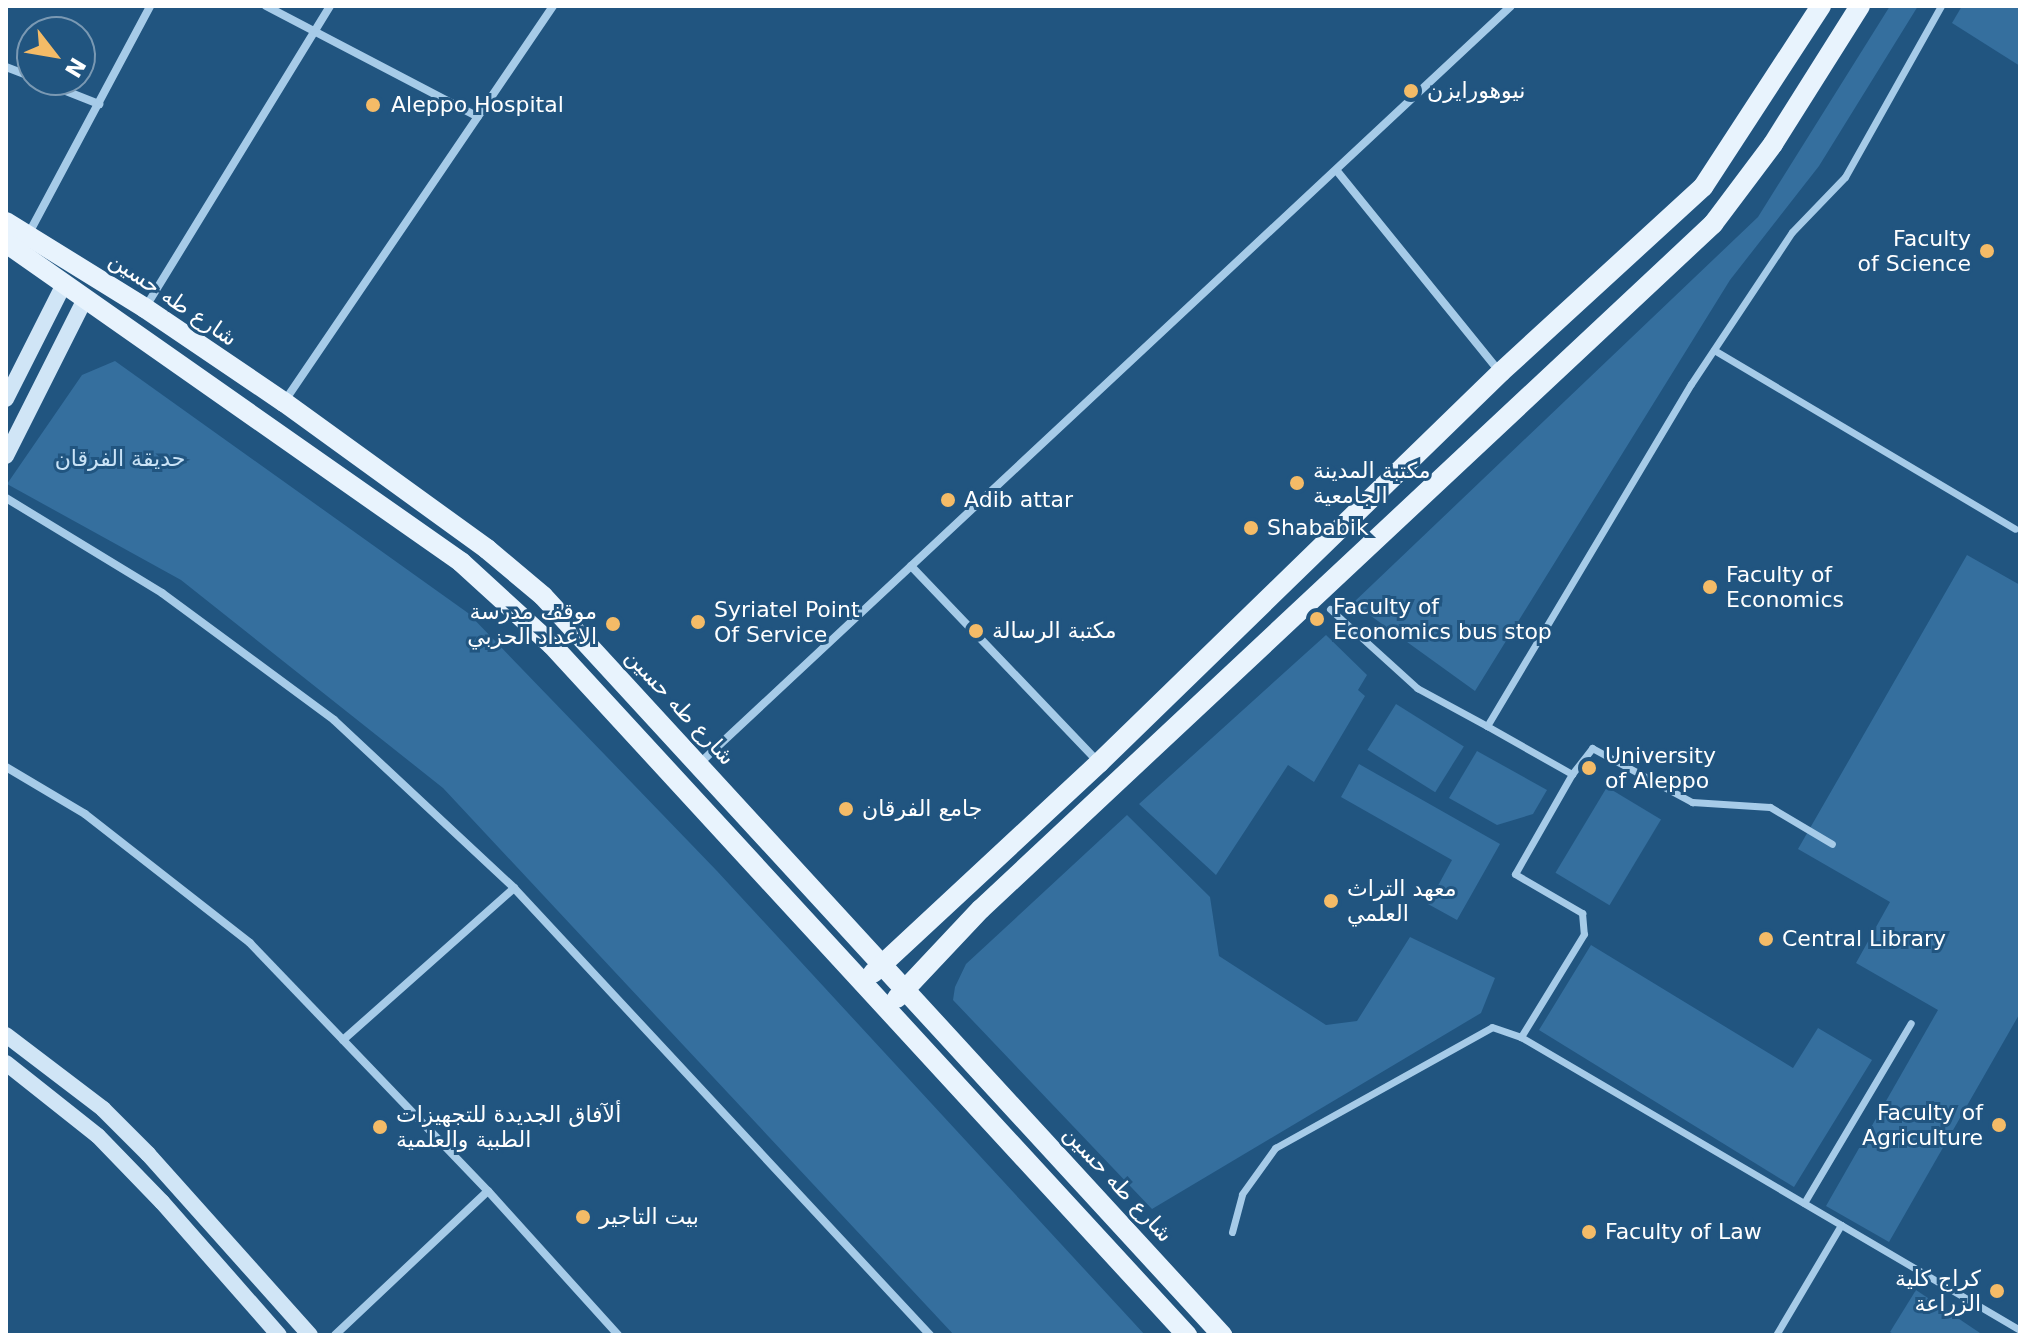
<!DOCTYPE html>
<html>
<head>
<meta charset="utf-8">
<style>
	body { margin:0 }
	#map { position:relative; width:2026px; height:1341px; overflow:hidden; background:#215580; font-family:"DejaVu Sans",Vazirmatn,sans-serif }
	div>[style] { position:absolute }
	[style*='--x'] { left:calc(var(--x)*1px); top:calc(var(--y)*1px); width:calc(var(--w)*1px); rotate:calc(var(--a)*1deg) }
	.green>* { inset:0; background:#356f9e; transform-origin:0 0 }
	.pedestrian>* { height:7px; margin:-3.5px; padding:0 3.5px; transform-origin:3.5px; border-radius:3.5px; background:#a6cbe8 }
	.minor>* { height:8px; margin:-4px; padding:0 4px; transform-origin:4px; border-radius:4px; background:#a6cbe8 }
	.secondary>* { height:16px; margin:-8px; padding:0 8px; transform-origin:8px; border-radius:8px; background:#d0e5f6 }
	.primary>* { height:20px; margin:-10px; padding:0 10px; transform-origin:10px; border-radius:10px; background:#e8f3fd }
	.dots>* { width:22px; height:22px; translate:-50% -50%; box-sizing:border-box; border:4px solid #215580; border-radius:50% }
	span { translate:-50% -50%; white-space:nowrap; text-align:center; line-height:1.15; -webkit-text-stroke:6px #215580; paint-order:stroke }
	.poi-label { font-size:22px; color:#fff }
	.left { translate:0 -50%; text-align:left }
	.right { translate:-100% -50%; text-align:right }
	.street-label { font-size:22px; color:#fff }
	.park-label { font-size:22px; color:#cae3f6 }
	.frame { position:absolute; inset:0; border:8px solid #fff; pointer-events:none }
	.north { position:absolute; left:16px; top:16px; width:80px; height:80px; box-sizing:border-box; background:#215580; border:2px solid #7a99b3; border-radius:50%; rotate:121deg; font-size:22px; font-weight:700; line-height:32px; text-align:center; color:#fff }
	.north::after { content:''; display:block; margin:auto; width:28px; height:36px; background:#f4bb67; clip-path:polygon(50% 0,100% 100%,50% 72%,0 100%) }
</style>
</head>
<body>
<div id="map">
	<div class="green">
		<i style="clip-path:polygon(1890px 6px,1918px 6px,1819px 166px,1730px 280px,1475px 691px,1353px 603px,1758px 217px)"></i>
		<i style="clip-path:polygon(1962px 6px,2020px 6px,2020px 66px,1952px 23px)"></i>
		<i style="clip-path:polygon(115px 361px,468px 613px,717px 871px,1145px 1335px,954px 1335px,443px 788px,181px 580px,7px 484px,82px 375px)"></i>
		<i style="clip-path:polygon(1967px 555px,2020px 585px,2020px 1013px,1889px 1242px,1826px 1206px,1938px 1010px,1856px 963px,1890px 902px,1798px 849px)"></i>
		<i style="clip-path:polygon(1326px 635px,1367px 675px,1358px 690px,1365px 696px,1314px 782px,1288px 765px,1216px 875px,1139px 804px)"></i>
		<i style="left:1396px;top:704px;width:80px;height:54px;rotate:32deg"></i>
		<i style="clip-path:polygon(1477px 751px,1547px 790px,1533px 814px,1497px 825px,1449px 798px)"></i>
		<i style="clip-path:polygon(1359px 764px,1500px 844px,1457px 920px,1428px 904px,1452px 860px,1341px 797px)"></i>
		<i style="left:1607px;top:787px;width:63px;height:100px;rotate:31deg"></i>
		<i style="clip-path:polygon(1127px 815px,1210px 897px,1219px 956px,1326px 1025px,1357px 1021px,1410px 937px,1495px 978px,1481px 1013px,1152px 1209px,953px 1000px,955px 987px,966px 964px)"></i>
		<i style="clip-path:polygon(1591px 945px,1793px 1068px,1818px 1028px,1872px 1060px,1794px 1187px,1539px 1030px)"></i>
		<i style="clip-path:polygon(1916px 1290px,1983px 1335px,1895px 1335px,1890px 1332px)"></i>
	</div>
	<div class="pedestrian">
		<i style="--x:1714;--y:350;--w:350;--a:30.7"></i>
		<i style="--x:1330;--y:609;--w:118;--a:42.2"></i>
		<i style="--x:1417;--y:688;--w:80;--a:28.5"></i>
		<i style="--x:1487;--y:726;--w:398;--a:-59.2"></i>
		<i style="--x:1691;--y:384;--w:182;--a:-56.4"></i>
		<i style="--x:1792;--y:232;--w:76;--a:-46.1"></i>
		<i style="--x:1845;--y:177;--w:196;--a:-60.7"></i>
		<i style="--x:1487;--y:726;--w:98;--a:29.5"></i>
		<i style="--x:1572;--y:774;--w:115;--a:119.7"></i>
		<i style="--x:1515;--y:874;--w:78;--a:30.2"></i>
		<i style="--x:1582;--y:913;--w:21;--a:85"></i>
		<i style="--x:1584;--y:934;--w:121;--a:121.5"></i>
		<i style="--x:1521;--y:1037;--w:579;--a:30.42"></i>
		<i style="--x:1572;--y:774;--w:33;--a:-52"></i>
		<i style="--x:1592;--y:748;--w:114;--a:28.4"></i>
		<i style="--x:1692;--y:802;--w:78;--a:3.7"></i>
		<i style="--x:1770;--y:807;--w:72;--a:30.8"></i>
		<i style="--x:1804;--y:1203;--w:209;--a:-59.3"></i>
		<i style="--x:1232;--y:1232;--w:39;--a:-75"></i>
		<i style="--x:1242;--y:1194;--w:57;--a:-54.3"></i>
		<i style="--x:1275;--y:1148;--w:248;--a:-29.1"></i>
		<i style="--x:1492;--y:1027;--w:31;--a:19"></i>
		<i style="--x:1776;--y:1335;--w:128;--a:-59.4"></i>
	</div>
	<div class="minor">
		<i style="--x:266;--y:6;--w:239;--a:27.6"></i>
		<i style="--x:6;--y:67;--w:28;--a:21"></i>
		<i style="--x:38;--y:80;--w:66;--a:21.5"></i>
		<i style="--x:1337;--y:171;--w:259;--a:51"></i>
		<i style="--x:29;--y:233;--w:257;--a:-61.9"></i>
		<i style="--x:145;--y:308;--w:354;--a:-58.5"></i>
		<i style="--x:284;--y:402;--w:479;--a:-55.8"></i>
		<i style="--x:6;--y:498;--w:183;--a:31.3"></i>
		<i style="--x:162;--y:593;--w:214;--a:36.4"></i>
		<i style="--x:334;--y:720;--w:246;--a:43"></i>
		<i style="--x:514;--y:888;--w:611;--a:47.06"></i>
		<i style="--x:911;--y:566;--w:271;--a:46.3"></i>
		<i style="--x:700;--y:763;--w:1109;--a:-43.03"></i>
		<i style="--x:6;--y:767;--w:92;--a:30.7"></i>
		<i style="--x:85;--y:814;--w:209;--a:38"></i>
		<i style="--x:250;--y:943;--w:344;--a:46.2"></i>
		<i style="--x:488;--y:1191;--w:194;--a:47.9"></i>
		<i style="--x:343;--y:1040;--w:229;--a:-41.6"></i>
		<i style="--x:335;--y:1335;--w:210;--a:-43.3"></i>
	</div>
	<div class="secondary">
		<i style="--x:6;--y:399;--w:127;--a:-63.2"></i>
		<i style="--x:6;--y:456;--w:174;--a:-63.3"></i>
		<i style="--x:6;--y:1035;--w:122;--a:37.3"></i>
		<i style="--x:103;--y:1109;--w:64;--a:45"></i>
		<i style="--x:148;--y:1154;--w:243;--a:48.2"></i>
		<i style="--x:6;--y:1063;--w:117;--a:38.4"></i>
		<i style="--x:98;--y:1136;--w:92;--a:45.9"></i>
		<i style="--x:162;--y:1202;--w:177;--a:48.7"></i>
	</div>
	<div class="primary">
		<i style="--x:6;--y:222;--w:163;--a:31.7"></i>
		<i style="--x:145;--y:308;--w:168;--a:34.1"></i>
		<i style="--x:284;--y:402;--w:251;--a:35.9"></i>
		<i style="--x:487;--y:549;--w:73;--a:40"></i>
		<i style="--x:543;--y:596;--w:1004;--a:47.42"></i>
		<i style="--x:6;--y:243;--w:556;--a:35.03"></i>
		<i style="--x:461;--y:562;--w:123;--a:42.4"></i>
		<i style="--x:552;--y:645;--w:938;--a:47.38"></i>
		<i style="--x:873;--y:973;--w:309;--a:-42.9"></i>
		<i style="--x:1099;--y:763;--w:561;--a:-44.21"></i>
		<i style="--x:1501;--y:372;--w:274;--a:-42.5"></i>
		<i style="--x:1703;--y:187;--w:216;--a:-56.9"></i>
		<i style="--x:897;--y:998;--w:122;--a:-46.7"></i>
		<i style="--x:981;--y:909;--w:1003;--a:-43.1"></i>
		<i style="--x:1713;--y:224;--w:100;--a:-53.1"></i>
		<i style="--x:1773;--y:144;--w:163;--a:-57.8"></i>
	</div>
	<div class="dots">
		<i style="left:1411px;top:91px;background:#f4bb67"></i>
		<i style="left:373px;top:105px;background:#f4bb67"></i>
		<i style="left:1987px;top:251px;background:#f4bb67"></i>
		<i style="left:1297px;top:483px;background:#f4bb67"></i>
		<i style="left:948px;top:500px;background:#f4bb67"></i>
		<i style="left:1251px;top:528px;background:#f4bb67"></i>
		<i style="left:1710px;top:587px;background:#f4bb67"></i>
		<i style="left:1317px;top:619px;background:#f4bb67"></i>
		<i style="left:698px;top:622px;background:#f4bb67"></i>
		<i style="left:613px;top:624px;background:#f4bb67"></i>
		<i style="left:976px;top:631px;background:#f4bb67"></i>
		<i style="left:1589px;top:768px;background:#f4bb67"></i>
		<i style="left:846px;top:809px;background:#f4bb67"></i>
		<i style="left:1331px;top:901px;background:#f4bb67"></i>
		<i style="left:1766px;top:939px;background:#f4bb67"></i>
		<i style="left:1999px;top:1125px;background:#f4bb67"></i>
		<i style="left:380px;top:1127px;background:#f4bb67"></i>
		<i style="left:583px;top:1217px;background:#f4bb67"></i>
		<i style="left:1589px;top:1232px;background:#f4bb67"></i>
		<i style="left:1997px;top:1291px;background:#f4bb67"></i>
	</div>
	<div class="poi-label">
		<span class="left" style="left:1427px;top:91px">نيوهورايزن</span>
		<span class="left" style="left:391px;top:105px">Aleppo Hospital</span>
		<span class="right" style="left:1971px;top:251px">Faculty<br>of Science</span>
		<span class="left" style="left:1313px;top:483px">مكتبة المدينة<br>الجامعية</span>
		<span class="left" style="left:964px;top:500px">Adib attar</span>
		<span class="left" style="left:1267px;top:528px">Shababik</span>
		<span class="left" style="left:1726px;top:587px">Faculty of<br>Economics</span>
		<span class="left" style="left:1333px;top:619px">Faculty of<br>Economics bus stop</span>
		<span class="left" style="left:714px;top:622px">Syriatel Point<br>Of Service</span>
		<span class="right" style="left:597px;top:624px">موقف مدرسة<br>الاعداد الحزبي</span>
		<span class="left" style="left:992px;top:631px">مكتبة الرسالة</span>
		<span class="left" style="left:1605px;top:768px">University<br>of Aleppo</span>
		<span class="left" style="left:862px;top:809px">جامع الفرقان</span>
		<span class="left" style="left:1347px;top:901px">معهد التراث<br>العلمي</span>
		<span class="left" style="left:1782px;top:939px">Central Library</span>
		<span class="right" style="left:1983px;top:1125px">Faculty of<br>Agriculture</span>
		<span class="left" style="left:396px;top:1127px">ألآفاق الجديدة للتجهيزات<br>الطبية والعلمية</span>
		<span class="left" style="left:599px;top:1217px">بيت التاجير</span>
		<span class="left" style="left:1605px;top:1232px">Faculty of Law</span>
		<span class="right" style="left:1981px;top:1291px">كراج كلية<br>الزراعة</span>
	</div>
	<div class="street-label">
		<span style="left:173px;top:299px;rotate:34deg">شارع طه حسين</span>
		<span style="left:680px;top:707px;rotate:47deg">شارع طه حسين</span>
		<span style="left:1118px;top:1184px;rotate:47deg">شارع طه حسين</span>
	</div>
	<div class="park-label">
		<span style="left:120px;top:459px">حديقة الفرقان</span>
	</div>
	<div class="frame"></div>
	<div class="north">N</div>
</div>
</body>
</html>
